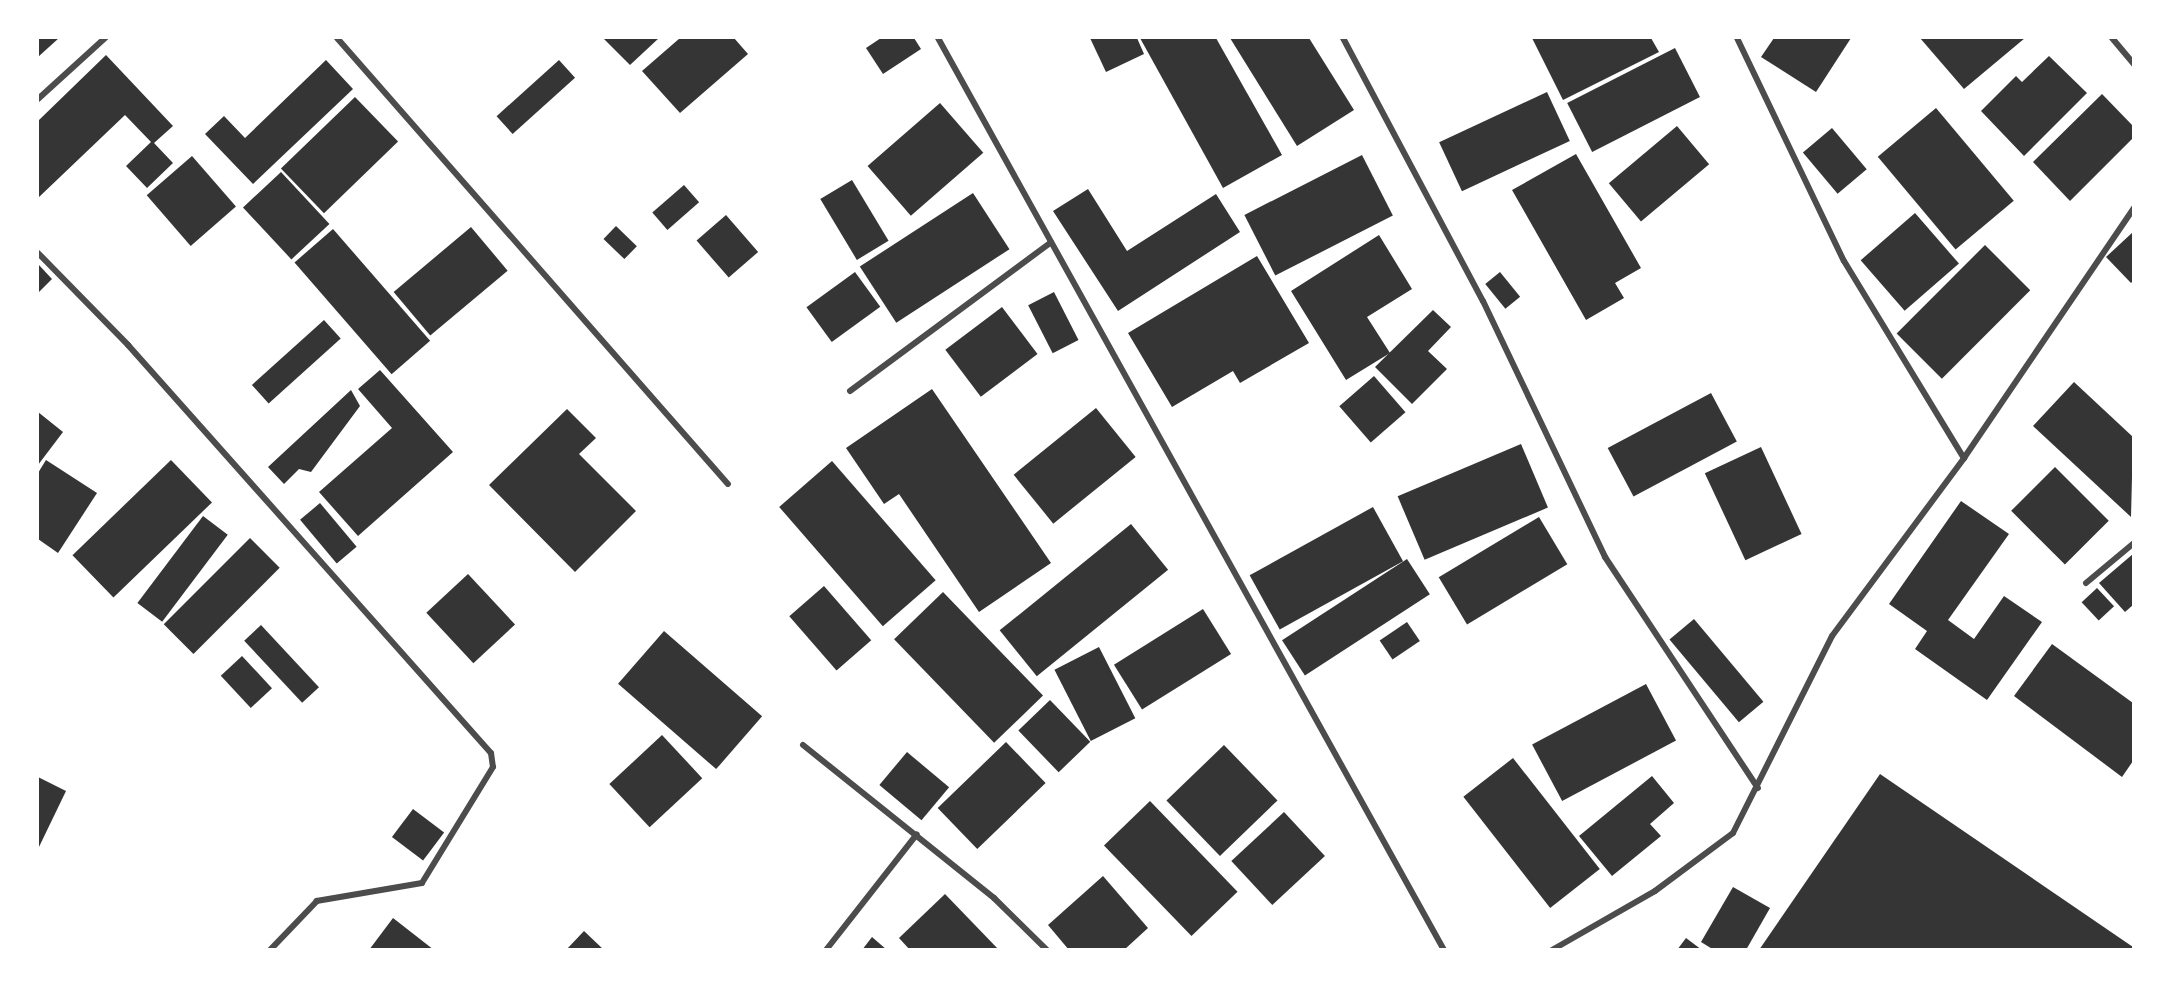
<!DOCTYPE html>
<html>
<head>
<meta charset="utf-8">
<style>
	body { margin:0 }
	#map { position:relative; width:2171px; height:987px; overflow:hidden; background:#fff; font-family:"Space Grotesk",sans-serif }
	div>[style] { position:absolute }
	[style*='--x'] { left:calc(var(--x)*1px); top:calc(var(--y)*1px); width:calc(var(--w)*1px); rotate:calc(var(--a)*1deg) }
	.building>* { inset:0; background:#353535; transform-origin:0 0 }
	.minor>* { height:6px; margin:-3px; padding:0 3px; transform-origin:3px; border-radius:3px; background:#4c4c4c }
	span { translate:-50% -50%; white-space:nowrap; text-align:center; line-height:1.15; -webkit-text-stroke:6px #fff; paint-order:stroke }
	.frame { position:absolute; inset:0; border:39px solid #fff; pointer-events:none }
</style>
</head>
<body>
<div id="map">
	<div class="building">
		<i style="clip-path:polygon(38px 38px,59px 38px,38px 57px)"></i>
		<i style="clip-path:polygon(603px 38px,659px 38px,630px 65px)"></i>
		<i style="clip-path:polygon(680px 38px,734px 38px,748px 54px,680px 113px,642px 71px)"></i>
		<i style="clip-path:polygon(881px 38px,914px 38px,921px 49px,883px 74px,866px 48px)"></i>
		<i style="clip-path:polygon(1090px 38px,1137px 38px,1144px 54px,1106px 72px)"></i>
		<i style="clip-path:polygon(1140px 38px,1216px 38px,1282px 155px,1223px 188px)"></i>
		<i style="clip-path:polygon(1230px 38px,1309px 38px,1354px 110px,1297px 146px)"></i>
		<i style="clip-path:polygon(1532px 38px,1651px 38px,1659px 52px,1563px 100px)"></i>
		<i style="clip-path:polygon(1774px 38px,1851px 38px,1816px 92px,1761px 57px)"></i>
		<i style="clip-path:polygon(1920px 38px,2025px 38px,1964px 89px)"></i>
		<i style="left:1675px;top:48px;width:55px;height:121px;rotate:63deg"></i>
		<i style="clip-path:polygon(106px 55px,173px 126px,154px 143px,173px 163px,147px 188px,126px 166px,151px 142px,125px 115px,38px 198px,38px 121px)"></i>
		<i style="clip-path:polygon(2049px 56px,2087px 93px,2024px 156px,1981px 111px,2016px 76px,2022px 82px)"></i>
		<i style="clip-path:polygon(326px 60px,353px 89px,253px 184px,205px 134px,224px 116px,245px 138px)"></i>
		<i style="left:559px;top:60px;width:24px;height:84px;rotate:48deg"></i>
		<i style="left:1547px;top:92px;width:54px;height:119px;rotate:65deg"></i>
		<i style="clip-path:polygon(2102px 94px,2133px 126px,2133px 138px,2070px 201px,2033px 162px)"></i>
		<i style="left:355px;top:97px;width:62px;height:103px;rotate:46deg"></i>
		<i style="left:940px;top:103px;width:66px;height:96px;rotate:49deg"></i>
		<i style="left:1936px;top:108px;width:121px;height:76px;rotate:50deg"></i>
		<i style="left:1677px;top:126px;width:50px;height:89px;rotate:50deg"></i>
		<i style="left:1832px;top:128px;width:54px;height:38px;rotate:50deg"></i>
		<i style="clip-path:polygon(1576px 154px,1641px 268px,1615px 283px,1624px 298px,1586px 320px,1512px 190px)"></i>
		<i style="left:1362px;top:155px;width:68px;height:132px;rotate:63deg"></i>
		<i style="left:192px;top:156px;width:67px;height:60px;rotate:49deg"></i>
		<i style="left:281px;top:172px;width:71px;height:52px;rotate:47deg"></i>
		<i style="left:852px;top:180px;width:71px;height:37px;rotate:59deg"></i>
		<i style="left:684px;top:185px;width:23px;height:42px;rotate:49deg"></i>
		<i style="clip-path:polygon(1088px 189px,1127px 251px,1216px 194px,1240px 232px,1118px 311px,1053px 211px)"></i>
		<i style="left:973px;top:193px;width:67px;height:135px;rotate:57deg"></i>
		<i style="left:1915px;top:213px;width:67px;height:72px;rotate:49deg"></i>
		<i style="left:726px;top:215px;width:49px;height:39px;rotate:49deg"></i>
		<i style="left:616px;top:226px;width:29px;height:18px;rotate:44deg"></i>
		<i style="left:471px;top:227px;width:57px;height:101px;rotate:50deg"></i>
		<i style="left:333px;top:229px;width:148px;height:51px;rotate:49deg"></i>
		<i style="clip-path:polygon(2133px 232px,2133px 281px,2131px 283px,2106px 257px)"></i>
		<i style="clip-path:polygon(1379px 235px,1412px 289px,1367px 317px,1390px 353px,1346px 380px,1291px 291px)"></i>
		<i style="left:1985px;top:245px;width:64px;height:125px;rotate:45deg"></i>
		<i style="clip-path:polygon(1257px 256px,1309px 343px,1240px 383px,1233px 371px,1172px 407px,1128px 333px)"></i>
		<i style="clip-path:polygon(38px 264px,52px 279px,38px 293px)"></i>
		<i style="left:855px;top:272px;width:43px;height:60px;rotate:54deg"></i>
		<i style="left:1500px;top:272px;width:32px;height:19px;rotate:51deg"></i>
		<i style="left:1054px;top:292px;width:54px;height:29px;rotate:63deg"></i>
		<i style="left:1002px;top:307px;width:59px;height:71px;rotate:53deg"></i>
		<i style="clip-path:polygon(1433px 310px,1451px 327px,1428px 351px,1447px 369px,1412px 404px,1375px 367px)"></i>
		<i style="left:324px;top:320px;width:25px;height:97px;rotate:48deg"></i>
		<i style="clip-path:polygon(380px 370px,453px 452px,358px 536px,319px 492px,392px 428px,358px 389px)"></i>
		<i style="left:1374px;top:376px;width:48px;height:46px;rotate:49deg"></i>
		<i style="clip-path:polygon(2074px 382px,2133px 437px,2131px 517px,2033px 426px)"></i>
		<i style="clip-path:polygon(932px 389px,1051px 563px,979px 612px,899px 494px,884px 504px,846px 448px)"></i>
		<i style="clip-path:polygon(351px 390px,360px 406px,311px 472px,299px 469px,284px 484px,268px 467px)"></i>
		<i style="left:1711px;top:393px;width:55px;height:117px;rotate:62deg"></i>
		<i style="left:1096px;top:408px;width:63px;height:106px;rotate:51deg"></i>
		<i style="clip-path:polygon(567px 409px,596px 438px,579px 454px,636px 511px,575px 572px,489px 485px)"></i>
		<i style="clip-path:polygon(38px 412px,63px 432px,38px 465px)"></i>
		<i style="left:1521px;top:444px;width:69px;height:134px;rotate:67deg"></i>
		<i style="left:1761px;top:447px;width:96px;height:62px;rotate:65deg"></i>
		<i style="clip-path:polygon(46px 460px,97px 493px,58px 553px,38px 539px,38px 473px)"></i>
		<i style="left:171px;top:460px;width:59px;height:137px;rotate:46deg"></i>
		<i style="left:832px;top:461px;width:158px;height:70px;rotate:49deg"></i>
		<i style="left:2055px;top:467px;width:76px;height:62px;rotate:45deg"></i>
		<i style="clip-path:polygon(1961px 501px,2009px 534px,1948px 620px,1974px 639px,2004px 596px,2042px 622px,1987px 700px,1915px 649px,1927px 631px,1889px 604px)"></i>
		<i style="left:320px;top:503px;width:57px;height:26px;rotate:50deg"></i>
		<i style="left:1373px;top:507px;width:62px;height:141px;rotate:61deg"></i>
		<i style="left:203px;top:516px;width:31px;height:109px;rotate:37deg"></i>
		<i style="left:1539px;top:517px;width:55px;height:117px;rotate:59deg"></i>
		<i style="left:1131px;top:524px;width:59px;height:169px;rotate:51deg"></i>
		<i style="left:250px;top:538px;width:42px;height:122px;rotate:45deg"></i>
		<i style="clip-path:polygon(2133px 554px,2133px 605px,2125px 612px,2099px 583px)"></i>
		<i style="left:1407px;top:559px;width:42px;height:149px;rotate:57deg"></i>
		<i style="left:468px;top:574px;width:69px;height:57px;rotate:47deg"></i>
		<i style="left:824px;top:586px;width:72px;height:46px;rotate:49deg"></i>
		<i style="left:2097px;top:588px;width:25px;height:21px;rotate:47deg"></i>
		<i style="left:943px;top:592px;width:144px;height:68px;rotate:46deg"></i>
		<i style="left:1203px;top:609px;width:53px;height:105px;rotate:58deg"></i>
		<i style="left:1694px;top:619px;width:108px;height:32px;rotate:50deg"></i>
		<i style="left:1407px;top:622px;width:23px;height:33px;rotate:56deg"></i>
		<i style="left:261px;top:625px;width:85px;height:23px;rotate:47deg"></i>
		<i style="left:664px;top:631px;width:130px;height:70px;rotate:41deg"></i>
		<i style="clip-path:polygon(2052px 644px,2133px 703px,2133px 761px,2122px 777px,2014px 696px)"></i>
		<i style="left:1099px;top:647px;width:80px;height:50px;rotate:63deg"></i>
		<i style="left:242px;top:656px;width:44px;height:29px;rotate:47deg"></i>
		<i style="left:1646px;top:684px;width:64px;height:129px;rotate:62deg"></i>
		<i style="left:1050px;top:700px;width:58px;height:44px;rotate:46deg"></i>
		<i style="left:662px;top:735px;width:59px;height:72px;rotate:47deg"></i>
		<i style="left:1006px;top:742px;width:57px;height:95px;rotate:46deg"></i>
		<i style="left:1224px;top:745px;width:77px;height:80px;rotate:46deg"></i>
		<i style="left:907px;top:752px;width:55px;height:43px;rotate:40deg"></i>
		<i style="left:1513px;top:758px;width:141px;height:63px;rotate:52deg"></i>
		<i style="clip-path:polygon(1880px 774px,2133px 947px,2133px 950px,1759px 950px)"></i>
		<i style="clip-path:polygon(1652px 776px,1674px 803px,1650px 824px,1661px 836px,1612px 876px,1579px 836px)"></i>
		<i style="clip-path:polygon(38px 777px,66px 791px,38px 849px)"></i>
		<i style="left:1150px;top:801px;width:126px;height:64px;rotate:46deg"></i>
		<i style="left:413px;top:809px;width:39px;height:35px;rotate:37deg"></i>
		<i style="left:1284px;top:812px;width:60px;height:72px;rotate:47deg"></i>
		<i style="clip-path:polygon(1103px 876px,1148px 928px,1124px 950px,1069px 950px,1048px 925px)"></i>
		<i style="clip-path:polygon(1733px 887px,1770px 908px,1746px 950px,1714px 950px,1701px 942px)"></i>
		<i style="clip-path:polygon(945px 894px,999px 950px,910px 950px,899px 938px)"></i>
		<i style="clip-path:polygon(393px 918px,434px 950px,369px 950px)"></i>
		<i style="clip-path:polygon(584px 931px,604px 950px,566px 950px)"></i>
		<i style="clip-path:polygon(872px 937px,887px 950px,862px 950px)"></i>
		<i style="clip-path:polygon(1686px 938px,1702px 950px,1677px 950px)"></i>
	</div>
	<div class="minor">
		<i style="--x:337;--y:38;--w:593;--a:48.76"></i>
		<i style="--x:938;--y:38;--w:1043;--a:60.98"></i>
		<i style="--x:1343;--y:38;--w:298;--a:62"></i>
		<i style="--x:1483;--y:301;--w:284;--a:64.5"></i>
		<i style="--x:1605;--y:557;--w:277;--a:56.5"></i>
		<i style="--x:1737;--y:38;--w:247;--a:64.4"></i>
		<i style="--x:1844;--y:261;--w:231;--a:58.7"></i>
		<i style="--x:2112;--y:38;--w:34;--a:50"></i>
		<i style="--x:38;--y:99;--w:91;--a:-42.3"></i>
		<i style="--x:38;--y:253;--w:129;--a:45.6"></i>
		<i style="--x:128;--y:345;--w:546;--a:48.34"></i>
		<i style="--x:491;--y:753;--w:14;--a:82"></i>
		<i style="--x:493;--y:767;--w:136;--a:121.5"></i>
		<i style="--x:422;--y:883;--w:107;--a:170.3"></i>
		<i style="--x:317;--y:901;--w:68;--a:133.8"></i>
		<i style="--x:850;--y:391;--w:250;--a:-36.5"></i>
		<i style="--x:2086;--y:583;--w:62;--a:-39.8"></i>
		<i style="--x:803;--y:745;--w:245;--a:38.7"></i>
		<i style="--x:994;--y:898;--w:74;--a:44.5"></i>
		<i style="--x:826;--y:950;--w:147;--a:-51.9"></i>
		<i style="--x:1552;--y:950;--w:119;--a:-29.8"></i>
		<i style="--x:1655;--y:891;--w:97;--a:-36.6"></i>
		<i style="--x:1733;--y:833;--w:220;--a:-63.3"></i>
		<i style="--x:1832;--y:636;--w:222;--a:-53.4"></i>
		<i style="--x:1964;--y:458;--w:302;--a:-55.8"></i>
	</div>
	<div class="frame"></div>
</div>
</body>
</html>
